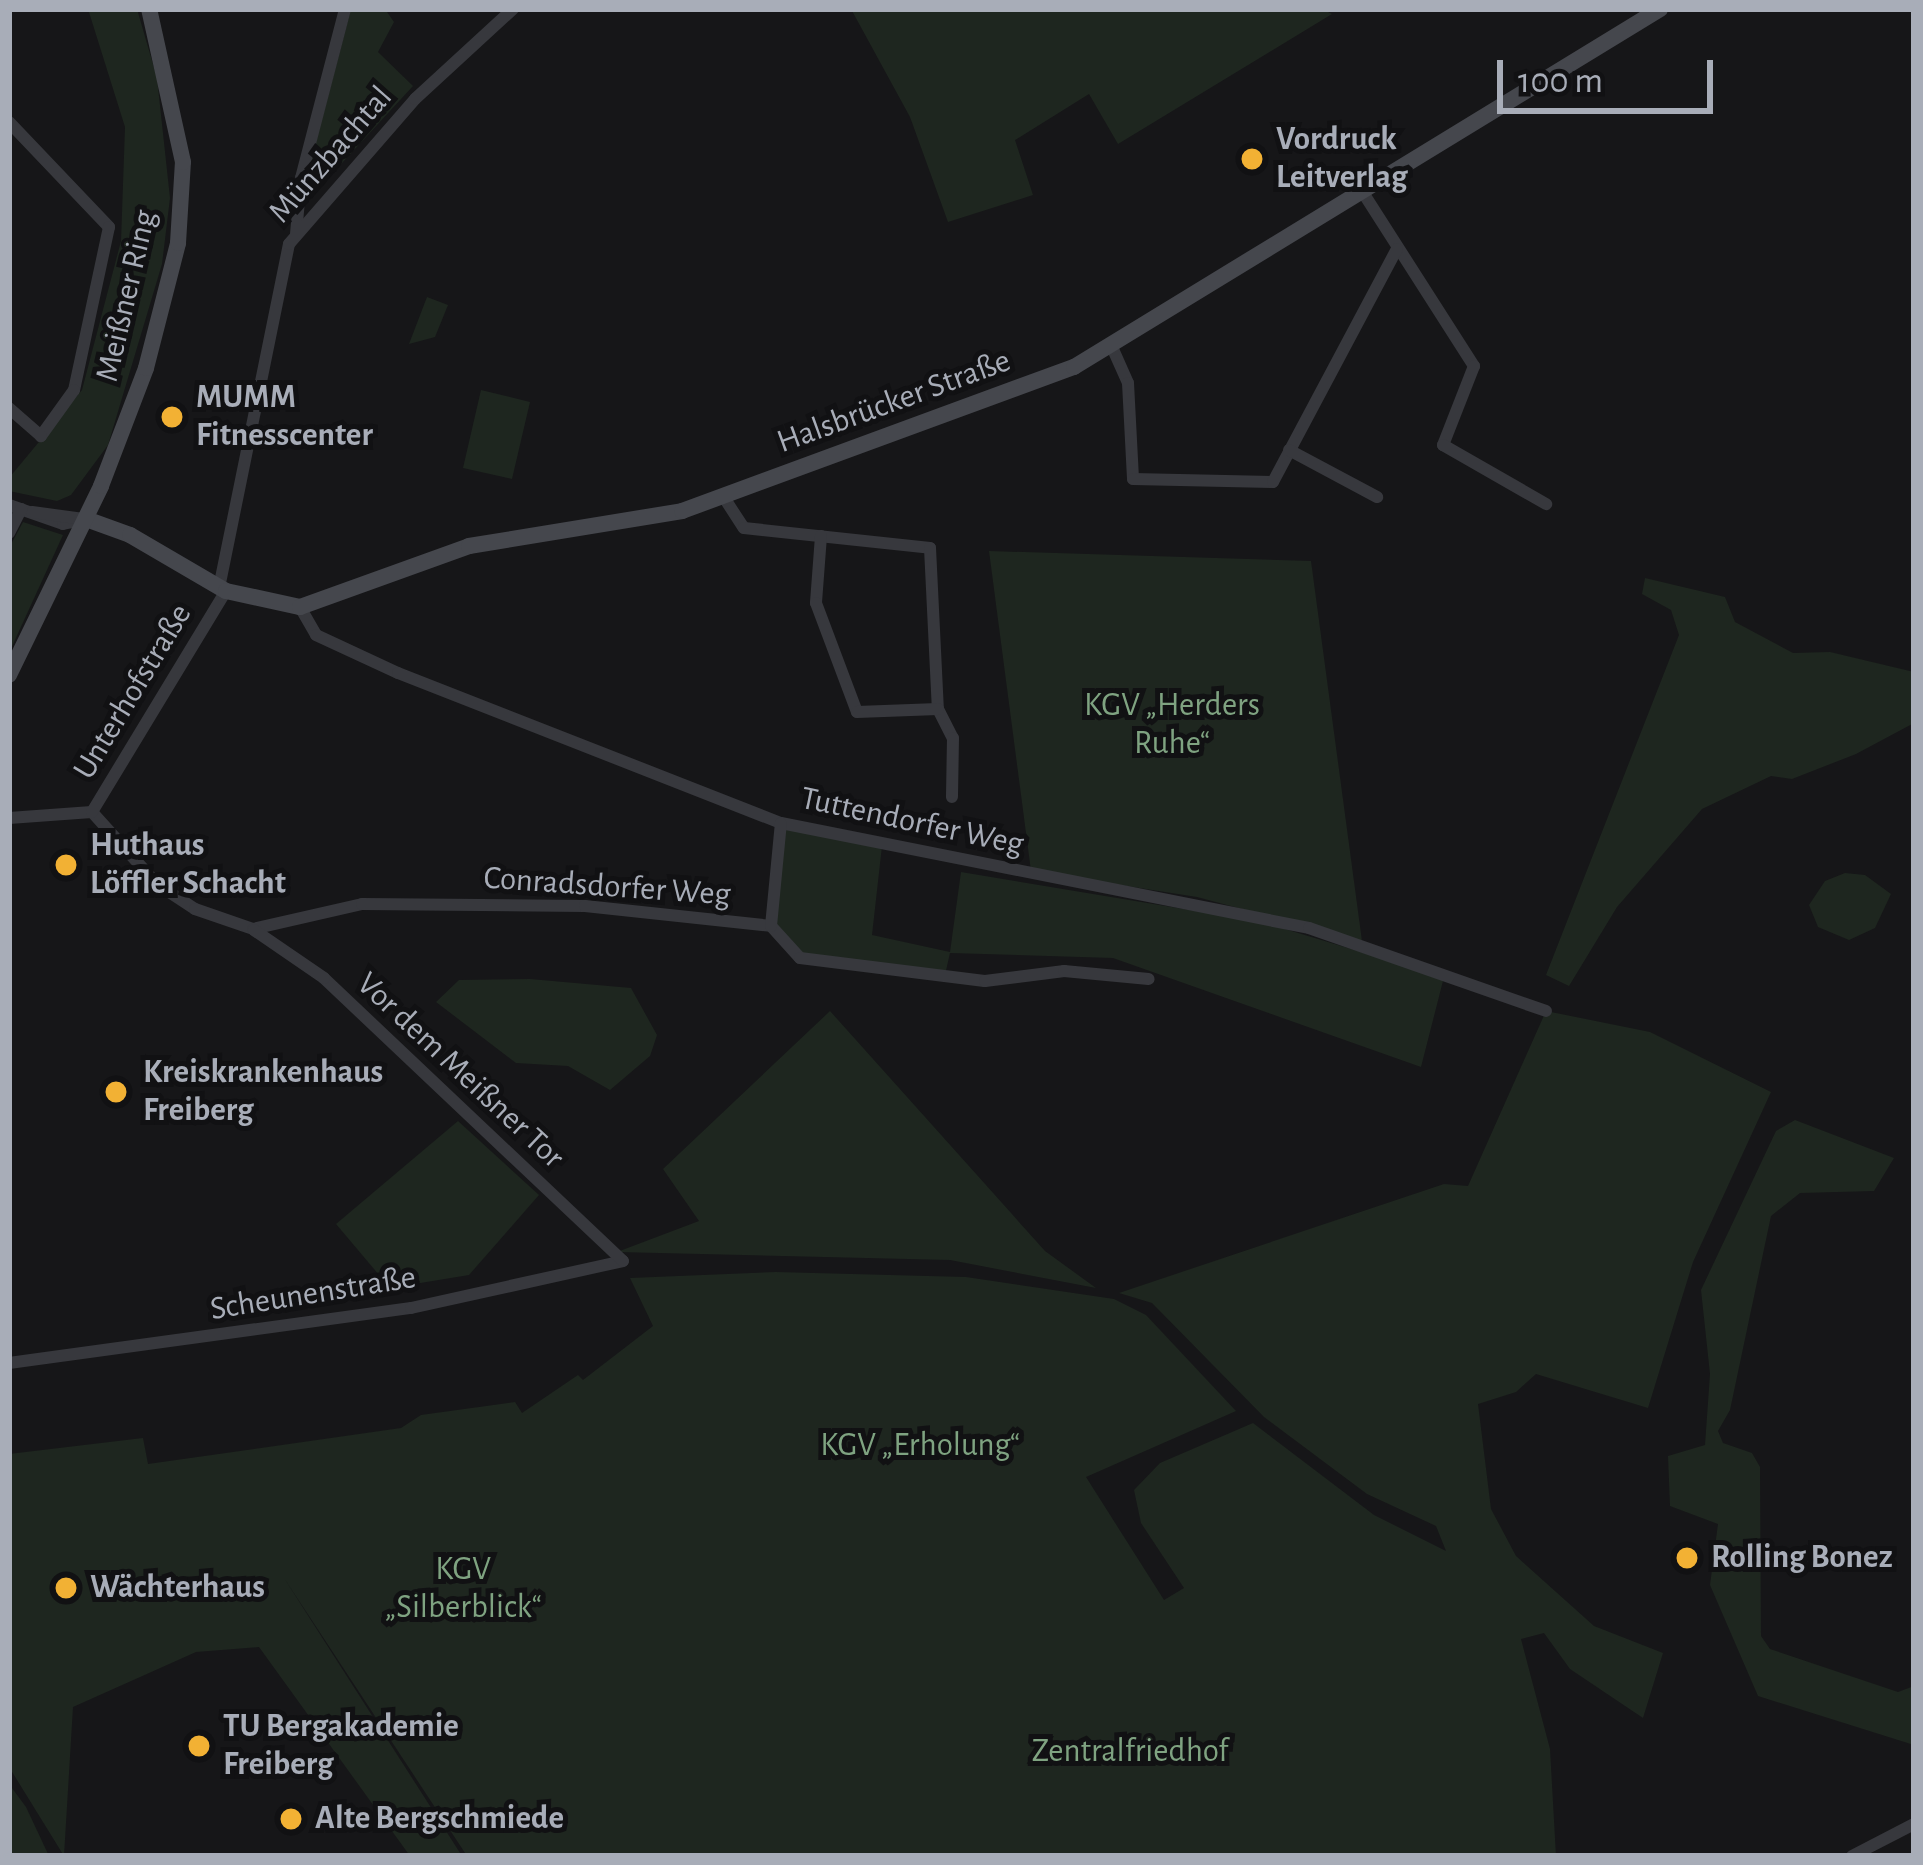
<!DOCTYPE html>
<html>
<head>
<meta charset="utf-8">
<style>
  body { margin:0 }
  #map { position:relative; width:1923px; height:1865px; overflow:hidden; background:#161618; font-family:"Alegreya Sans",sans-serif }
  div>[style] { position:absolute }
  [style*='--x'] { left:calc(var(--x)*1px); top:calc(var(--y)*1px); width:calc(var(--w)*1px); rotate:calc(var(--a)*1deg) }
  .green>* { inset:0; background:#1e261f }
  .minor>* { height:12px; margin:-6px; padding:0 6px; transform-origin:6px; border-radius:6px; background:#37383d }
  .secondary>* { height:16px; margin:-8px; padding:0 8px; transform-origin:8px; border-radius:8px; background:#45474d }
  .dots>* { width:33px; height:33px; translate:-50% -50%; box-sizing:border-box; border:6px solid #111113; border-radius:50% }
  span { translate:-50% -50%; white-space:nowrap; text-align:center; line-height:1.15; -webkit-text-stroke:10px #111113; paint-order:stroke }
  .poi-label { font-size:33px; color:#a8adb8; font-weight:700 }
  .left { translate:0 -50%; text-align:left }
  .street-label { font-size:33px; color:#a8adb8 }
  .park-label { font-size:33px; color:#7fa381 }
  .frame { position:absolute; inset:0; border:12px solid #a8adb8; pointer-events:none }
  .scale { position:absolute; left:1497px; top:60px; width:216px; height:54px; box-sizing:border-box; border:6px solid #a8adb8; border-top:0; padding-left:15px; font-size:36px; line-height:42px; white-space:nowrap; color:#a8adb8; -webkit-text-stroke:9px #111113; paint-order:stroke }
</style>
</head>
<body>
<div id="map">
  <div class="green">
    <i style="clip-path:polygon(88px 9px,137px 9px,157px 78px,170px 198px,162px 264px,108px 445px,71px 495px,57px 501px,9px 491px,9px 478px,82px 390px,121px 241px,125px 127px)"></i>
    <i style="clip-path:polygon(351px 9px,385px 9px,394px 22px,378px 52px,413px 86px,307px 201px,301px 199px)"></i>
    <i style="clip-path:polygon(851px 9px,1322px 9px,1332px 14px,1118px 144px,1089px 94px,1015px 140px,1033px 195px,948px 222px,910px 117px)"></i>
    <i style="clip-path:polygon(427px 297px,448px 305px,435px 337px,409px 344px)"></i>
    <i style="clip-path:polygon(481px 390px,530px 402px,512px 479px,463px 468px)"></i>
    <i style="clip-path:polygon(23px 522px,63px 535px,9px 653px,9px 548px)"></i>
    <i style="clip-path:polygon(989px 551px,1311px 561px,1362px 941px,1197px 897px,1031px 871px)"></i>
    <i style="clip-path:polygon(1645px 578px,1725px 597px,1735px 622px,1793px 653px,1830px 652px,1914px 672px,1914px 723px,1856px 754px,1792px 779px,1771px 776px,1702px 809px,1617px 907px,1569px 986px,1546px 975px,1679px 635px,1671px 610px,1642px 594px)"></i>
    <i style="clip-path:polygon(781px 823px,882px 846px,872px 935px,950px 952px,961px 872px,1262px 922px,1444px 977px,1421px 1067px,1113px 958px,950px 953px,945px 975px,800px 958px,771px 926px)"></i>
    <i style="clip-path:polygon(1845px 873px,1865px 875px,1891px 894px,1875px 928px,1849px 940px,1818px 927px,1809px 905px,1825px 881px)"></i>
    <i style="clip-path:polygon(530px 979px,631px 988px,657px 1035px,650px 1056px,610px 1090px,568px 1066px,516px 1063px,436px 1002px,459px 980px)"></i>
    <i style="clip-path:polygon(830px 1011px,1045px 1251px,1096px 1288px,950px 1260px,617px 1252px,699px 1221px,663px 1169px)"></i>
    <i style="clip-path:polygon(1546px 1011px,1650px 1032px,1771px 1092px,1693px 1262px,1648px 1408px,1536px 1374px,1516px 1392px,1478px 1404px,1491px 1509px,1516px 1556px,1594px 1626px,1663px 1653px,1643px 1718px,1570px 1669px,1544px 1633px,1521px 1639px,1550px 1749px,1556px 1856px,467px 1856px,284px 1578px,462px 1856px,410px 1856px,259px 1647px,196px 1652px,73px 1707px,64px 1856px,9px 1767px,9px 1454px,143px 1438px,148px 1464px,401px 1428px,421px 1415px,515px 1402px,522px 1413px,578px 1375px,583px 1380px,653px 1326px,630px 1278px,776px 1272px,966px 1277px,1114px 1299px,1146px 1315px,1236px 1411px,1086px 1477px,1164px 1600px,1184px 1588px,1141px 1523px,1134px 1490px,1160px 1463px,1253px 1423px,1374px 1515px,1446px 1551px,1436px 1526px,1367px 1494px,1264px 1417px,1152px 1303px,1119px 1293px,1444px 1184px,1468px 1186px)"></i>
    <i style="clip-path:polygon(1795px 1120px,1894px 1158px,1874px 1191px,1800px 1193px,1771px 1216px,1730px 1410px,1718px 1431px,1723px 1443px,1752px 1453px,1760px 1467px,1761px 1636px,1770px 1649px,1898px 1692px,1914px 1686px,1914px 1745px,1758px 1696px,1710px 1585px,1718px 1524px,1670px 1506px,1668px 1456px,1705px 1445px,1710px 1374px,1701px 1290px,1776px 1131px)"></i>
    <i style="clip-path:polygon(458px 1121px,539px 1195px,469px 1275px,390px 1288px,336px 1224px)"></i>
    <i style="clip-path:polygon(9px 1784px,26px 1807px,49px 1856px,9px 1856px)"></i>
  </div>
  <div class="minor">
    <i style="--x:9;--y:122;--w:145;--a:46.4"></i>
    <i style="--x:109;--y:227;--w:167;--a:102.1"></i>
    <i style="--x:74;--y:390;--w:57;--a:125.7"></i>
    <i style="--x:41;--y:436;--w:43;--a:-138.8"></i>
    <i style="--x:1362;--y:191;--w:208;--a:57.4"></i>
    <i style="--x:1474;--y:366;--w:85;--a:111.4"></i>
    <i style="--x:1443;--y:445;--w:119;--a:29.8"></i>
    <i style="--x:296;--y:234;--w:56;--a:-84.9"></i>
    <i style="--x:301;--y:178;--w:175;--a:-75.4"></i>
    <i style="--x:1112;--y:347;--w:39;--a:66"></i>
    <i style="--x:1128;--y:383;--w:96;--a:87"></i>
    <i style="--x:1133;--y:479;--w:140;--a:1.2"></i>
    <i style="--x:1273;--y:482;--w:264;--a:-62"></i>
    <i style="--x:1289;--y:450;--w:100;--a:28.1"></i>
    <i style="--x:723;--y:496;--w:38;--a:57"></i>
    <i style="--x:744;--y:528;--w:187;--a:6.1"></i>
    <i style="--x:930;--y:548;--w:161;--a:87.2"></i>
    <i style="--x:938;--y:709;--w:33;--a:63"></i>
    <i style="--x:953;--y:738;--w:59;--a:91"></i>
    <i style="--x:9;--y:505;--w:57;--a:19.4"></i>
    <i style="--x:63;--y:524;--w:24;--a:-12"></i>
    <i style="--x:32;--y:512;--w:52;--a:7.7"></i>
    <i style="--x:9;--y:533;--w:27;--a:-63"></i>
    <i style="--x:821;--y:536;--w:67;--a:94.3"></i>
    <i style="--x:816;--y:603;--w:116;--a:69.4"></i>
    <i style="--x:857;--y:712;--w:81;--a:-2.1"></i>
    <i style="--x:219;--y:588;--w:351;--a:-78.5"></i>
    <i style="--x:289;--y:244;--w:192;--a:-49"></i>
    <i style="--x:415;--y:99;--w:133;--a:-42.6"></i>
    <i style="--x:300;--y:607;--w:32;--a:60"></i>
    <i style="--x:316;--y:635;--w:90;--a:24.9"></i>
    <i style="--x:398;--y:673;--w:411;--a:21.4"></i>
    <i style="--x:781;--y:823;--w:538;--a:11.25"></i>
    <i style="--x:1309;--y:928;--w:251;--a:19.3"></i>
    <i style="--x:92;--y:812;--w:97;--a:47.9"></i>
    <i style="--x:157;--y:884;--w:45;--a:33.3"></i>
    <i style="--x:195;--y:909;--w:61;--a:19"></i>
    <i style="--x:253;--y:929;--w:112;--a:-12.9"></i>
    <i style="--x:362;--y:904;--w:223;--a:0.5"></i>
    <i style="--x:585;--y:906;--w:187;--a:6.1"></i>
    <i style="--x:771;--y:926;--w:43;--a:47.8"></i>
    <i style="--x:800;--y:958;--w:186;--a:7.1"></i>
    <i style="--x:985;--y:981;--w:80;--a:-7.2"></i>
    <i style="--x:1064;--y:971;--w:85;--a:5.4"></i>
    <i style="--x:9;--y:818;--w:83;--a:-4.1"></i>
    <i style="--x:92;--y:812;--w:258;--a:-58.8"></i>
    <i style="--x:771;--y:926;--w:103;--a:-84.5"></i>
    <i style="--x:9;--y:1363;--w:406;--a:-7.8"></i>
    <i style="--x:411;--y:1308;--w:217;--a:-12.5"></i>
    <i style="--x:623;--y:1261;--w:412;--a:-136.6"></i>
    <i style="--x:324;--y:978;--w:85;--a:-145.6"></i>
    <i style="--x:1852;--y:1856;--w:70;--a:-27.3"></i>
  </div>
  <div class="secondary">
    <i style="--x:86;--y:519;--w:47;--a:20"></i>
    <i style="--x:130;--y:535;--w:111;--a:30.3"></i>
    <i style="--x:226;--y:591;--w:76;--a:12.2"></i>
    <i style="--x:300;--y:607;--w:180;--a:-19.8"></i>
    <i style="--x:469;--y:546;--w:216;--a:-9.3"></i>
    <i style="--x:682;--y:511;--w:418;--a:-20.2"></i>
    <i style="--x:1074;--y:367;--w:687;--a:-31.42"></i>
    <i style="--x:9;--y:675;--w:210;--a:-64"></i>
    <i style="--x:101;--y:486;--w:126;--a:-69.1"></i>
    <i style="--x:146;--y:368;--w:129;--a:-75.6"></i>
    <i style="--x:178;--y:243;--w:81;--a:-86.5"></i>
    <i style="--x:183;--y:162;--w:157;--a:-102.5"></i>
  </div>
  <div class="dots">
    <i style="left:1252px;top:159px;background:#f2b134"></i>
    <i style="left:172px;top:417px;background:#f2b134"></i>
    <i style="left:66px;top:865px;background:#f2b134"></i>
    <i style="left:116px;top:1092px;background:#f2b134"></i>
    <i style="left:1687px;top:1558px;background:#f2b134"></i>
    <i style="left:66px;top:1588px;background:#f2b134"></i>
    <i style="left:199px;top:1746px;background:#f2b134"></i>
    <i style="left:291px;top:1819px;background:#f2b134"></i>
  </div>
  <div class="poi-label">
    <span class="left" style="left:1276px;top:159px">Vordruck<br>Leitverlag</span>
    <span class="left" style="left:196px;top:417px">MUMM<br>Fitnesscenter</span>
    <span class="left" style="left:90px;top:865px">Huthaus<br>Löffler Schacht</span>
    <span class="left" style="left:143px;top:1092px">Kreiskrankenhaus<br>Freiberg</span>
    <span class="left" style="left:1711px;top:1558px">Rolling Bonez</span>
    <span class="left" style="left:90px;top:1588px">Wächterhaus</span>
    <span class="left" style="left:223px;top:1746px">TU Bergakademie<br>Freiberg</span>
    <span class="left" style="left:315px;top:1819px">Alte Bergschmiede</span>
  </div>
  <div class="street-label">
    <span style="left:331px;top:155px;rotate:-49deg">Münzbachtal</span>
    <span style="left:127px;top:296px;rotate:-77deg">Meißner Ring</span>
    <span style="left:894px;top:402px;rotate:-20deg">Halsbrücker Straße</span>
    <span style="left:133px;top:692px;rotate:-59deg">Unterhofstraße</span>
    <span style="left:912px;top:822px;rotate:12deg">Tuttendorfer Weg</span>
    <span style="left:607px;top:887px;rotate:4deg">Conradsdorfer Weg</span>
    <span style="left:460px;top:1071px;rotate:43deg">Vor dem Meißner Tor</span>
    <span style="left:313px;top:1294px;rotate:-9deg">Scheunenstraße</span>
  </div>
  <div class="park-label">
    <span style="left:1172px;top:725px">KGV „Herders<br>Ruhe“</span>
    <span style="left:920px;top:1446px">KGV „Erholung“</span>
    <span style="left:463px;top:1589px">KGV<br>„Silberblick“</span>
    <span style="left:1130px;top:1752px">Zentralfriedhof</span>
  </div>
  <div class="frame"></div>
  <div class="scale">100 m</div>
</div>
</body>
</html>
